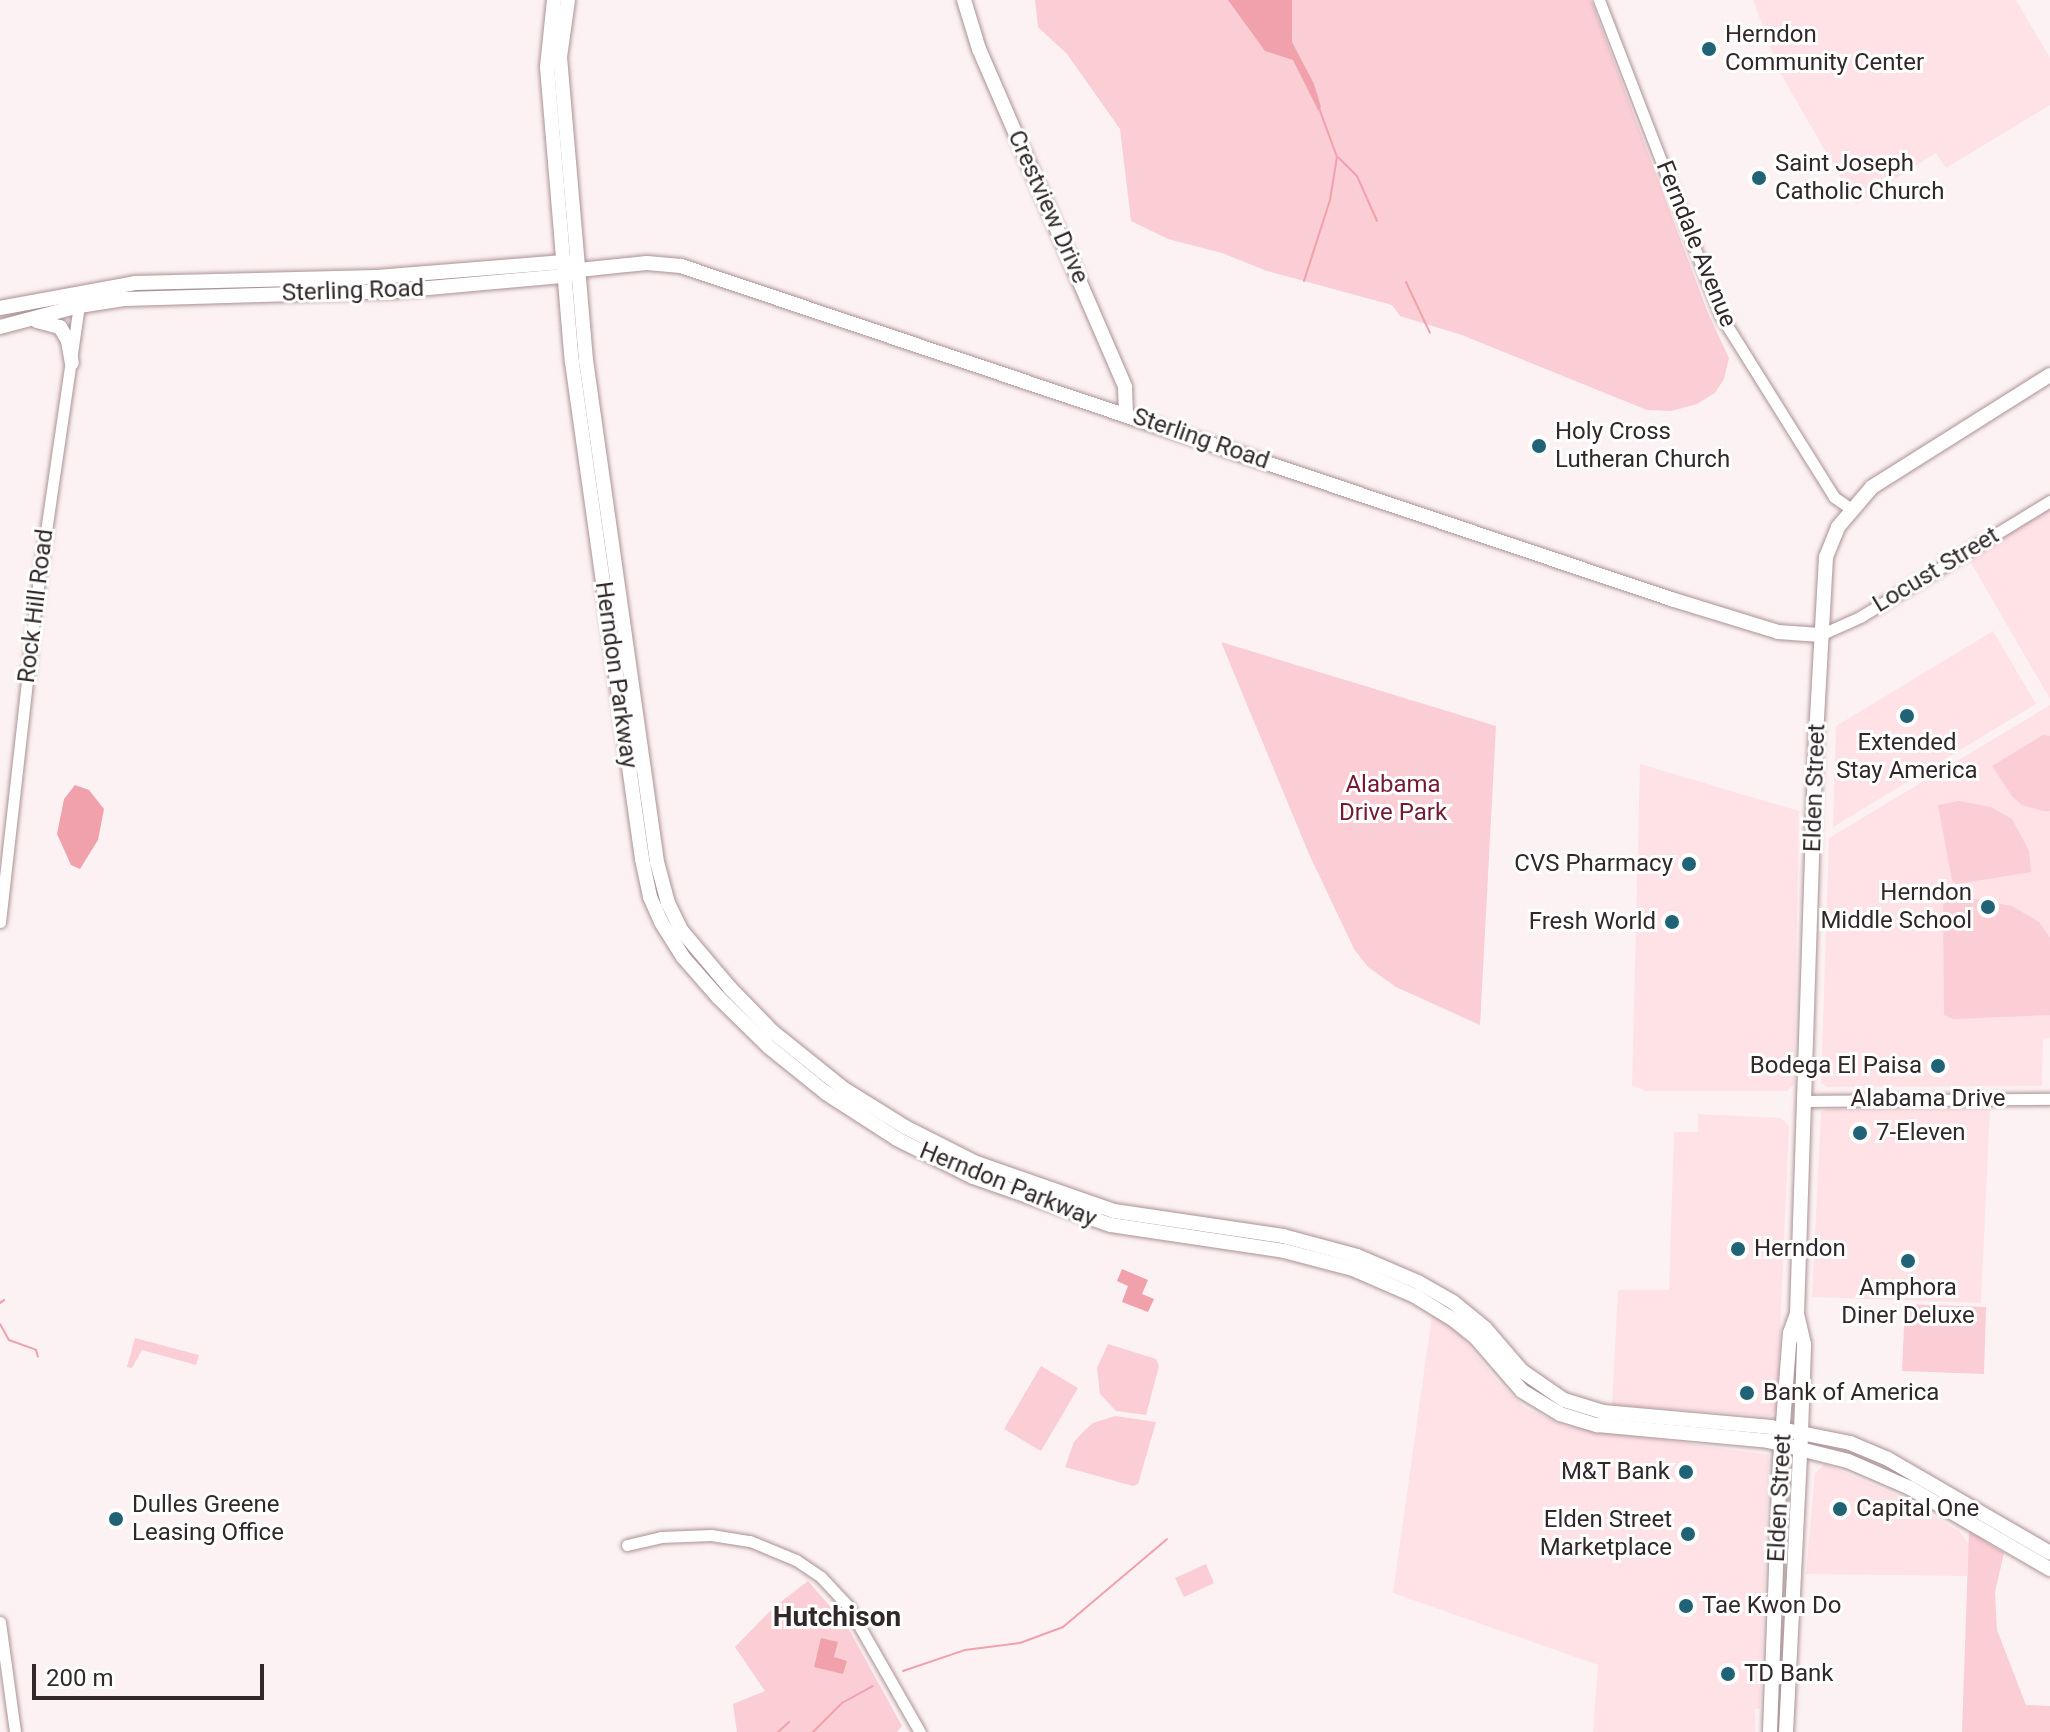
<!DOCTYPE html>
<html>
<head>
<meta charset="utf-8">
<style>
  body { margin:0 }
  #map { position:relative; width:2050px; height:1732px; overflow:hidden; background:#fdf2f3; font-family:Roboto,sans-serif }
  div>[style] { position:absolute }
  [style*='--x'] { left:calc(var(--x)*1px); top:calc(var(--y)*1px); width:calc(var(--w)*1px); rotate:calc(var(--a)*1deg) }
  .built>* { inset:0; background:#ffe2e5 }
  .green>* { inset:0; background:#faced4 }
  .water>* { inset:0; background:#f1a1ac }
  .stream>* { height:2px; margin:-1px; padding:0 1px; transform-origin:1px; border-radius:1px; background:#f1a1ac }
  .roads { filter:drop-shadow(0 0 2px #ab9295) drop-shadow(0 0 2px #ab9295) }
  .minor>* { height:11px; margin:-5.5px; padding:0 5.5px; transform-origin:5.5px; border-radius:5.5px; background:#fff }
  .major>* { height:14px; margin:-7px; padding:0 7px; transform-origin:7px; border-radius:7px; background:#fff }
  .dots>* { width:22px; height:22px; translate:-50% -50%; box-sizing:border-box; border:4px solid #fff; border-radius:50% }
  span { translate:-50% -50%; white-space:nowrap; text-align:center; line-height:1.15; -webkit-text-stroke:6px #fff; paint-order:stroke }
  .poi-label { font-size:24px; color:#322829 }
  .left { translate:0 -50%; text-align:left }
  .right { translate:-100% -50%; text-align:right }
  .street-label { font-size:24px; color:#322829 }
  .park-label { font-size:24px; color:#751932 }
  .quarter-label { font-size:28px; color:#322829; font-weight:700 }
  .scale { position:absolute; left:32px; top:1664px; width:232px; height:36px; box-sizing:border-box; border:4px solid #322829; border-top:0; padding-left:10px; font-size:24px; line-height:28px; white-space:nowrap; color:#322829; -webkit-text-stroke:6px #fff; paint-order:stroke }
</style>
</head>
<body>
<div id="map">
  <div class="built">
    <i style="clip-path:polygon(1753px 0,2016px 0,2050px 58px,2050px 105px,1946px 168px,1936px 153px,1856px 204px,1779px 71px)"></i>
    <i style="clip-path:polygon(2050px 505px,2050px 699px,1967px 556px)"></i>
    <i style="clip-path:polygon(1993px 631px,2036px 704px,1833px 827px,1836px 726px)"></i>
    <i style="clip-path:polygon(2050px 705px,2050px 1038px,2038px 1039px,2043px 1039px,2042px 1086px,1827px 1087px,1821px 1083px,1829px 838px)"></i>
    <i style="clip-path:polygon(1640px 764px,1799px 811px,1794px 1084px,1787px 1091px,1645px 1091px,1632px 1085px)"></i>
    <i style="clip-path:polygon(1990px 1108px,1981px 1303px,1812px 1297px,1821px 1112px,1827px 1109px)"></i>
    <i style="clip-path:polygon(1698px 1114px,1781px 1118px,1789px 1126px,1777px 1407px,1771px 1416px,1612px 1405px,1618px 1290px,1669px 1290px,1674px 1132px,1698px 1132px)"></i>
    <i style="clip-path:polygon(1432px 1315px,1455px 1329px,1498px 1382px,1525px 1408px,1564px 1426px,1769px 1455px,1760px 1709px,1755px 1709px,1755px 1732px,1593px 1732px,1598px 1665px,1393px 1593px)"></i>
    <i style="clip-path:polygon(1825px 1464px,1901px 1497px,1959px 1531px,1969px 1544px,1967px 1576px,1806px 1574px,1815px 1473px)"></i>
  </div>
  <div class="green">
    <i style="clip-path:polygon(1035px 0,1591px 0,1708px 313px,1729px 358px,1724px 379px,1715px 393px,1697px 404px,1671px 411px,1647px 410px,1462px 335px,1400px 316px,1392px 305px,1267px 271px,1222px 253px,1168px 239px,1131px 221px,1120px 129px,1067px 54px,1038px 27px)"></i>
    <i style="clip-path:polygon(1221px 642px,1496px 726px,1480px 1025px,1396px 987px,1368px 967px,1354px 949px,1309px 854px)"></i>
    <i style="clip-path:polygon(2043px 735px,2050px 736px,2050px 811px,2043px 811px,2022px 805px,2012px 796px,1992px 766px)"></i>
    <i style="clip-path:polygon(1959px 801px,1991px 807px,2012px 819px,2029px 851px,2031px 872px,1957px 884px,1952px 880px,1938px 805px)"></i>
    <i style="clip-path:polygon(1965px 897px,2012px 906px,2039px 922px,2050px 938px,2050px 1015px,1953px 1019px,1944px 1015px,1943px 902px)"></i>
    <i style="clip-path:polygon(1905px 1304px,1986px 1307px,1984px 1374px,1902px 1371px)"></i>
    <i style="clip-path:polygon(135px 1338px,199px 1355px,196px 1365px,142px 1350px,132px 1368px,127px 1367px)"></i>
    <i style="clip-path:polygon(1108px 1344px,1156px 1359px,1159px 1366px,1146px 1415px,1116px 1411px,1100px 1394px,1097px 1368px)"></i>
    <i style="clip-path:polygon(1041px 1366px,1078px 1388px,1041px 1451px,1004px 1429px)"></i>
    <i style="clip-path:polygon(1115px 1416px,1156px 1422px,1138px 1484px,1133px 1486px,1065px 1467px,1074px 1442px,1083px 1432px,1093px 1423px)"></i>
    <i style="clip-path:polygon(1969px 1531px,2004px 1553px,1995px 1592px,1997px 1630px,2026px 1705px,2050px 1706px,2050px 1732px,1962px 1732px)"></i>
    <i style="clip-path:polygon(1206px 1564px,1214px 1583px,1184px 1597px,1175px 1578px)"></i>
    <i style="clip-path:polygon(808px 1581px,847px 1626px,902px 1726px,897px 1732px,737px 1732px,733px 1704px,765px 1691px,735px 1647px,774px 1607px)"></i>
  </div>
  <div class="water">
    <i style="clip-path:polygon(1228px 0,1292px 0,1292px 42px,1314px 84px,1321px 107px,1318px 110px,1293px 60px,1265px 51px)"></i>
    <i style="clip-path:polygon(75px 785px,89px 790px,104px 809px,98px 840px,80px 869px,71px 865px,57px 834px,64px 799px)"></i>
    <i style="clip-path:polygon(1122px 1269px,1148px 1280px,1142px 1294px,1154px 1299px,1148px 1312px,1122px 1302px,1128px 1286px,1117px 1281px)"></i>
    <i style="clip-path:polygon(821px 1638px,838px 1642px,834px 1657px,847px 1661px,843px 1674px,814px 1667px)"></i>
  </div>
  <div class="stream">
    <i style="--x:1339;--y:158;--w:25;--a:45"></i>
    <i style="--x:1357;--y:176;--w:49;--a:66"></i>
    <i style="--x:1304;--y:281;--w:85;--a:-72.2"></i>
    <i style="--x:1330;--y:200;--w:44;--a:-80.8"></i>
    <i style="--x:1337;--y:157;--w:52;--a:-110.2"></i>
    <i style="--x:1406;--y:282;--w:56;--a:64.8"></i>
    <i style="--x:0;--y:1303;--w:5;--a:-37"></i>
    <i style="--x:4;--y:1300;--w:5;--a:143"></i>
    <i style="--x:0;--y:1324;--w:18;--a:61"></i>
    <i style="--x:9;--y:1340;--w:29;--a:20"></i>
    <i style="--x:36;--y:1350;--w:7;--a:74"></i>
    <i style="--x:903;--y:1671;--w:65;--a:-18.7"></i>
    <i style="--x:965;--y:1650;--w:55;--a:-7.3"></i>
    <i style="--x:1020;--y:1643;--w:46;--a:-20.4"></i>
    <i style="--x:1063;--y:1627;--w:136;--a:-40.2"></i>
    <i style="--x:778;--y:1732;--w:15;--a:-42"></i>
    <i style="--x:813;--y:1732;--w:41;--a:-45"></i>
    <i style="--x:842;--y:1703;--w:35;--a:-29"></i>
  </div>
  <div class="roads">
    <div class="minor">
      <i style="--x:1599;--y:0;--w:339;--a:68.9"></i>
      <i style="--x:1721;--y:316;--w:213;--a:58"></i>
      <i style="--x:1834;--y:497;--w:21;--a:35"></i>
      <i style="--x:1820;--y:635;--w:44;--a:-24.2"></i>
      <i style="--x:1860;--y:617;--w:223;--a:-31.4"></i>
      <i style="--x:0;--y:922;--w:331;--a:-83.6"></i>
      <i style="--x:37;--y:593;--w:296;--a:-81.7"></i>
      <i style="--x:1806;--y:1101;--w:244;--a:-0.5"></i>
      <i style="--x:627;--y:1545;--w:35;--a:-13"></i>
      <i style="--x:661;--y:1537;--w:50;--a:-2.3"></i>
      <i style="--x:711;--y:1535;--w:39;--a:9"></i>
      <i style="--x:750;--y:1541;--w:50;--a:22.4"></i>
      <i style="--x:796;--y:1560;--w:30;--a:34"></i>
      <i style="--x:821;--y:1577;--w:40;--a:47"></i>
      <i style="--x:848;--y:1606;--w:145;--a:60.3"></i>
      <i style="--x:0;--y:1622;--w:111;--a:82.2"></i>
    </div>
    <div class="major">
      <i style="--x:554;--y:0;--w:67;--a:96"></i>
      <i style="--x:547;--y:67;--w:296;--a:85.2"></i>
      <i style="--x:572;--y:362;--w:502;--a:81.98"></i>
      <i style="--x:642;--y:859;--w:39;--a:78"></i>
      <i style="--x:650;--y:897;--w:27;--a:66"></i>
      <i style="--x:661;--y:922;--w:41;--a:57.8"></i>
      <i style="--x:683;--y:957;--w:53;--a:48.8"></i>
      <i style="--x:718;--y:997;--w:71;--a:44.4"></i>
      <i style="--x:769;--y:1047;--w:73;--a:38.9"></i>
      <i style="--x:826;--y:1093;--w:85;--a:32.9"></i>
      <i style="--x:897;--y:1139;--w:85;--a:26.6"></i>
      <i style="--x:973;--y:1177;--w:146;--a:19.2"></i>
      <i style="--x:1111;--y:1225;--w:175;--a:8.5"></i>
      <i style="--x:1284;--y:1251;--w:71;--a:14.6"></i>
      <i style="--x:1353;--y:1269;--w:68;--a:23.5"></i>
      <i style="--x:1415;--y:1296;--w:46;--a:31.6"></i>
      <i style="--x:1454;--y:1320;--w:28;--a:39"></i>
      <i style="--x:1476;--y:1338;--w:70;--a:49"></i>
      <i style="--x:1522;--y:1391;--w:44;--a:31.2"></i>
      <i style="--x:1560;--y:1414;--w:39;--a:17"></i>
      <i style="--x:1597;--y:1425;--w:172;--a:5.3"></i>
      <i style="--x:1768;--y:1441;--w:82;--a:14"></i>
      <i style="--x:1848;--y:1461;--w:68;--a:23.5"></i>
      <i style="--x:1910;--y:1488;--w:162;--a:30.1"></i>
      <i style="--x:568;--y:0;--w:58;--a:98"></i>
      <i style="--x:560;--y:57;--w:304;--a:85.1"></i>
      <i style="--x:586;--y:360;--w:507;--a:81.95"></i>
      <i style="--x:657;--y:862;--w:42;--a:75"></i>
      <i style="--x:668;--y:903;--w:30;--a:64"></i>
      <i style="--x:681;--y:930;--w:76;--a:49.8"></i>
      <i style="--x:730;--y:988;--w:62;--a:45.7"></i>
      <i style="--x:773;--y:1032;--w:91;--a:38.8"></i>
      <i style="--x:844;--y:1089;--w:72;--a:31.9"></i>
      <i style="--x:905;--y:1127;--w:77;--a:26.9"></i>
      <i style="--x:974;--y:1162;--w:148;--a:19.3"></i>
      <i style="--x:1114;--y:1211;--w:171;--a:8.4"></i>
      <i style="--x:1283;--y:1236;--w:77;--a:15.1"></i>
      <i style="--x:1357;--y:1256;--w:66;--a:23.1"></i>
      <i style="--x:1418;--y:1282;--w:40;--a:29.7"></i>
      <i style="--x:1453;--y:1302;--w:41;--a:39.1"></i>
      <i style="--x:1485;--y:1328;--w:57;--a:49.3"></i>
      <i style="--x:1522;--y:1371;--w:51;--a:34.6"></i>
      <i style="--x:1564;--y:1400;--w:41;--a:17.1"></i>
      <i style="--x:1603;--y:1412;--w:169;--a:5.1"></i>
      <i style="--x:1771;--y:1427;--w:81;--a:11.4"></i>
      <i style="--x:1850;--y:1443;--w:41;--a:22.8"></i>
      <i style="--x:1888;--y:1459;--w:187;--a:30.1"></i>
      <i style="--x:964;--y:0;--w:51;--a:73"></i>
      <i style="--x:979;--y:49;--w:368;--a:66.6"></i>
      <i style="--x:1125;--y:387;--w:27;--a:88"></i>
      <i style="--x:0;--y:308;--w:137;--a:-10.5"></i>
      <i style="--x:135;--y:283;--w:242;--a:-1.4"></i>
      <i style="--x:377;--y:277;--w:187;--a:-4.6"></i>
      <i style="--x:563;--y:262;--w:9;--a:18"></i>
      <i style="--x:37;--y:321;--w:24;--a:15"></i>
      <i style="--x:60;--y:327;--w:16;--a:60"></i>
      <i style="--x:68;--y:341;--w:22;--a:80"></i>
      <i style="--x:0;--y:327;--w:82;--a:-14.9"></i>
      <i style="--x:79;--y:306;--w:47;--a:-8.7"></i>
      <i style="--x:125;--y:299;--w:270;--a:-1.7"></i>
      <i style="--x:395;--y:291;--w:170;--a:-5.1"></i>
      <i style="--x:564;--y:276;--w:16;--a:-22"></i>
      <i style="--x:579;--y:270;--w:68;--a:-5.9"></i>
      <i style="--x:647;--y:263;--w:34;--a:5"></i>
      <i style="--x:681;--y:266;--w:1045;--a:18.59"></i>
      <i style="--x:1671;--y:599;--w:112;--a:17.1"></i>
      <i style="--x:1778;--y:632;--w:42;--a:4.1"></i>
      <i style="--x:1770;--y:1732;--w:270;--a:-87.9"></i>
      <i style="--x:1780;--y:1462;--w:129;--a:-85.6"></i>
      <i style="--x:1790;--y:1333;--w:20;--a:-70"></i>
      <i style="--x:1797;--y:1314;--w:578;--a:-88.12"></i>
      <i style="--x:1816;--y:736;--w:179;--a:-86.8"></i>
      <i style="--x:1826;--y:557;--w:32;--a:-68"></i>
      <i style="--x:1838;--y:527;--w:52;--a:-49.6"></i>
      <i style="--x:1872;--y:487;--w:210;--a:-32.2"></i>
      <i style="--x:1786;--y:1732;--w:300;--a:-87.1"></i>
      <i style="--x:1801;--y:1432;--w:88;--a:-88"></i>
      <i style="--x:1804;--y:1344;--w:31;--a:-103"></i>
    </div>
  </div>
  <div class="dots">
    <i style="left:1709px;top:49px;background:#206376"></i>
    <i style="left:1759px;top:178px;background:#206376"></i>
    <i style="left:1539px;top:446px;background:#206376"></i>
    <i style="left:1907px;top:716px;background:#206376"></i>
    <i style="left:1689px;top:864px;background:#206376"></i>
    <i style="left:1988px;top:907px;background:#206376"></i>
    <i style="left:1672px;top:922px;background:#206376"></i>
    <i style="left:1938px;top:1066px;background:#206376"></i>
    <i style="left:1860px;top:1133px;background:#206376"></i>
    <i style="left:1738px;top:1249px;background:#206376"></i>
    <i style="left:1908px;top:1261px;background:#206376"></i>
    <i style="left:1747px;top:1393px;background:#206376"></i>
    <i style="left:1686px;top:1472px;background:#206376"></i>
    <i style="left:1840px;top:1509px;background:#206376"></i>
    <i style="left:116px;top:1519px;background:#206376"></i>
    <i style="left:1688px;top:1534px;background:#206376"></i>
    <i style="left:1686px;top:1606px;background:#206376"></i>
    <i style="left:1728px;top:1674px;background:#206376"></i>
  </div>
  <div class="poi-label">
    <span class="left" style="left:1725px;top:49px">Herndon<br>Community Center</span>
    <span class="left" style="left:1775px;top:178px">Saint Joseph<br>Catholic Church</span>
    <span class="left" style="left:1555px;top:446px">Holy Cross<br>Lutheran Church</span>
    <span style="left:1907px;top:757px">Extended<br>Stay America</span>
    <span class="right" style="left:1673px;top:864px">CVS Pharmacy</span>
    <span class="right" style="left:1972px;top:907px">Herndon<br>Middle School</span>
    <span class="right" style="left:1656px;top:922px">Fresh World</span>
    <span class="right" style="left:1922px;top:1066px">Bodega El Paisa</span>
    <span class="left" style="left:1876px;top:1133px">7-Eleven</span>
    <span class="left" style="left:1754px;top:1249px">Herndon</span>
    <span style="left:1908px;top:1302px">Amphora<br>Diner Deluxe</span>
    <span class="left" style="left:1763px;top:1393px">Bank of America</span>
    <span class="right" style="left:1670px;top:1472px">M&amp;T Bank</span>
    <span class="left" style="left:132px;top:1519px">Dulles Greene<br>Leasing Office</span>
    <span class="left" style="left:1856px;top:1509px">Capital One</span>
    <span class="right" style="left:1672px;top:1534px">Elden Street<br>Marketplace</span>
    <span class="left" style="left:1702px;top:1606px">Tae Kwon Do</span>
    <span class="left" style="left:1744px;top:1674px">TD Bank</span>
  </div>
  <div class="street-label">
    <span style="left:1048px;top:207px;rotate:66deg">Crestview Drive</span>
    <span style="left:1696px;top:244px;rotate:68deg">Ferndale Avenue</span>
    <span style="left:353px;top:291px;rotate:-2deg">Sterling Road</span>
    <span style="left:1201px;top:439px;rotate:19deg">Sterling Road</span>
    <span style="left:1936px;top:570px;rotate:-31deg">Locust Street</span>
    <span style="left:36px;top:606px;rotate:-83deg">Rock Hill Road</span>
    <span style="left:616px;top:675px;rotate:82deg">Herndon Parkway</span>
    <span style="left:1815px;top:788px;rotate:-88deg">Elden Street</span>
    <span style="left:1928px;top:1099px">Alabama Drive</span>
    <span style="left:1008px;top:1185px;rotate:22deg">Herndon Parkway</span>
    <span style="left:1780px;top:1498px;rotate:-87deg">Elden Street</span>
  </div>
  <div class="park-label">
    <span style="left:1393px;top:799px">Alabama<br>Drive Park</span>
  </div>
  <div class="quarter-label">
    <span style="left:837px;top:1617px">Hutchison</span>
  </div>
  <div class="scale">200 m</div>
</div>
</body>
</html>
